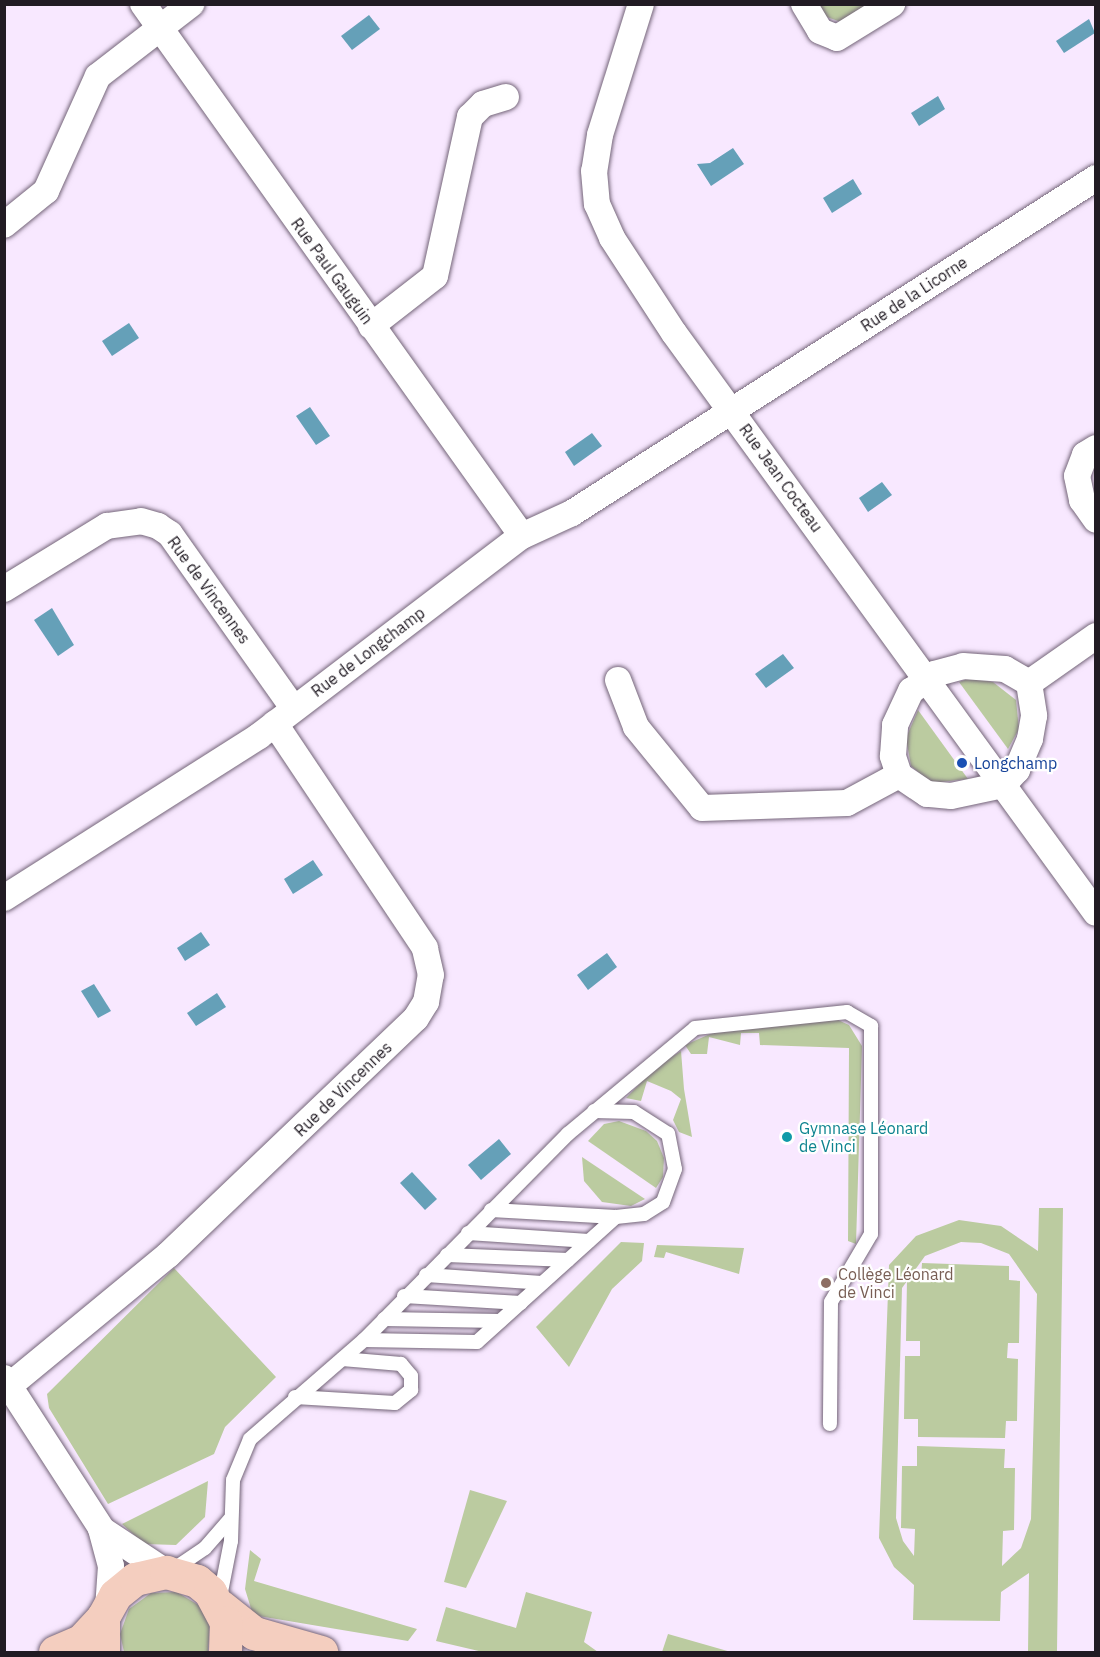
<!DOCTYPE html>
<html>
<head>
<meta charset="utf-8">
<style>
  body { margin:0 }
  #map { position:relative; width:1100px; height:1657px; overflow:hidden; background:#f8e8ff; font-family:"IBM Plex Sans",sans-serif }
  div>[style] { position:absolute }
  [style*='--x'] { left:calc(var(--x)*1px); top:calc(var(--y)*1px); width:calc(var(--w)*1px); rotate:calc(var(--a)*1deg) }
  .green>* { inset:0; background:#bbcba0 }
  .water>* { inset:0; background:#65a0b8 }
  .roads { filter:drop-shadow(0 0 2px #746579) drop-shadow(0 0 2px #746579) }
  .service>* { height:14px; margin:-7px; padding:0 7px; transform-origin:7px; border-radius:7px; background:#fff }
  .minor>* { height:26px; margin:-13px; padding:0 13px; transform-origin:13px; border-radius:13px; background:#fff }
  .secondary>* { height:33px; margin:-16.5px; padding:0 16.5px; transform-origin:16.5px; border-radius:16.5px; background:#f4cebf }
  .dots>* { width:16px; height:16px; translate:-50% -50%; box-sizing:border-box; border:3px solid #fff; border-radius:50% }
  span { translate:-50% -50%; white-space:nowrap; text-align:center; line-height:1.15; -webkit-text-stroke:4.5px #fff; paint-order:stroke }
  .street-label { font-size:16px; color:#211b23 }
  .transit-label { font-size:16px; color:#164399 }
  .left { translate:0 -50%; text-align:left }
  .culture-label { font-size:16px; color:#0d838f }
  .education-label { font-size:16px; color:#785e54 }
  .frame { position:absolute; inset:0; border:6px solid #211b23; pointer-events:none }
</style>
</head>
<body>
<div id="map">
  <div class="green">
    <i style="clip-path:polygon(818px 5px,873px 5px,841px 22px,824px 16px)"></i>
    <i style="clip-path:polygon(970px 678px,993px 682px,1016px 700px,1019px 729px,1008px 749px,959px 682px)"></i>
    <i style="clip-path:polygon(918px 710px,968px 779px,931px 783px,911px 766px,906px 738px)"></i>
    <i style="clip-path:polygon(838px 1020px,849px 1025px,862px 1046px,856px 1244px,848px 1241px,849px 1048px,760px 1045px,759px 1033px,741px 1033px,740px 1045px,709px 1037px,707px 1054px,691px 1054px,685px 1045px,726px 1027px)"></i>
    <i style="clip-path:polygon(681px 1051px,684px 1089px,692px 1137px,679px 1132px,673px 1120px,681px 1099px,671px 1091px,647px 1081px,641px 1101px,626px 1098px,657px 1066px)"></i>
    <i style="clip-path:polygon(619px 1121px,646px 1131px,657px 1141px,664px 1158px,663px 1177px,656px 1188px,588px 1141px,604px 1124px)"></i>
    <i style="clip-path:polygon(582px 1157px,645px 1199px,631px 1206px,602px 1202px,584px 1181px)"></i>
    <i style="clip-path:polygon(evenodd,1039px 1208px,1063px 1208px,1057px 1652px,1028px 1652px,1029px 1573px,1001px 1592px,1000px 1621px,913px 1620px,914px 1585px,894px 1567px,879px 1538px,889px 1265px,916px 1236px,959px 1220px,1001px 1226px,1038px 1251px,1039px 1208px,961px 1242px,981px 1243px,1009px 1254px,1037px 1294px,1031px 1519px,1021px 1548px,1002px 1566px,1003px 1531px,1014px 1530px,1015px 1468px,1004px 1468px,1005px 1449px,917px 1446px,917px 1466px,902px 1466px,901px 1528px,915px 1529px,914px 1556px,903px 1541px,896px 1518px,902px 1288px,925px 1256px,961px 1242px)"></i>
    <i style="clip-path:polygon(621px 1242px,644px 1243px,642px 1261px,612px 1289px,569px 1367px,536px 1327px)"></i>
    <i style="clip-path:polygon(657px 1245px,744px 1248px,739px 1274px,666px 1252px,664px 1258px,654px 1257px)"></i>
    <i style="clip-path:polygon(922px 1263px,1009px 1266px,1009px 1280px,1020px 1281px,1019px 1343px,1008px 1343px,1007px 1358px,1018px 1359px,1017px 1421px,1006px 1421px,1005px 1438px,918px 1437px,918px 1419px,904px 1419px,905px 1356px,920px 1356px,920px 1341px,906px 1341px,907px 1279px,921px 1279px)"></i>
    <i style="clip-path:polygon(174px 1268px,276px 1377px,225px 1427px,214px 1454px,108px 1504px,49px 1408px,47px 1394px)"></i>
    <i style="clip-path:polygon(208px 1481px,205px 1517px,176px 1545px,144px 1544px,122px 1524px)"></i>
    <i style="clip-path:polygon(470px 1490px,507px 1501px,466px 1588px,444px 1582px)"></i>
    <i style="clip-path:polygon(250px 1550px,261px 1559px,254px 1581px,417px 1629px,408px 1641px,253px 1615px,245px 1589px)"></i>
    <i style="clip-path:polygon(177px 1592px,200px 1606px,210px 1624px,208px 1652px,124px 1652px,120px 1634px,129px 1609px,151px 1593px)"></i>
    <i style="clip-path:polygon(526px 1592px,592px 1612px,584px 1642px,598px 1652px,483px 1652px,436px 1641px,446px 1607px,516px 1628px)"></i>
    <i style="clip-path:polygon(668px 1634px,731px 1652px,662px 1652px)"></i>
  </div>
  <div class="water">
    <i style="clip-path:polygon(369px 15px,380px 29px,352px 50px,341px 36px)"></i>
    <i style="clip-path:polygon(1089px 19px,1095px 33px,1064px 53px,1056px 41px)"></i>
    <i style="clip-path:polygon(938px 96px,945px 109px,919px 126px,911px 113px)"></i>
    <i style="clip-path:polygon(733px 148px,744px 164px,711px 186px,697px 164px,710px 163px)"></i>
    <i style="clip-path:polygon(853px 179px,862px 194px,832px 213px,823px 198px)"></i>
    <i style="clip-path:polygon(129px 323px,139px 338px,112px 356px,102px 341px)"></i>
    <i style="clip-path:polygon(310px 407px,330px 436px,316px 445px,296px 416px)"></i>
    <i style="clip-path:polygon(592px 433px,602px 446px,574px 466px,565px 452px)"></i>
    <i style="clip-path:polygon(882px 482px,892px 495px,868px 512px,859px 498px)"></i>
    <i style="clip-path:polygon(52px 608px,74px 645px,58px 656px,34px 620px)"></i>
    <i style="clip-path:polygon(783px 654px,794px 668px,766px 688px,755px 674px)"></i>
    <i style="clip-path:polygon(313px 860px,323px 875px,293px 894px,284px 879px)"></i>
    <i style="clip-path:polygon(201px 932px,210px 945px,185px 961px,177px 948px)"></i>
    <i style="clip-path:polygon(607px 953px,617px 967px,588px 990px,577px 975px)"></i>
    <i style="clip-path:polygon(94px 984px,111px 1011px,98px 1018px,81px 991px)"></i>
    <i style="clip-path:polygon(217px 993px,226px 1007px,196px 1026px,187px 1013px)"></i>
    <i style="clip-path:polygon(499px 1139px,511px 1154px,481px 1180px,468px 1165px)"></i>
    <i style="clip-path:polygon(412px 1172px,437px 1199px,425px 1210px,400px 1183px)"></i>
  </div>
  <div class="roads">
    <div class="service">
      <i style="--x:491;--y:1210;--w:125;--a:3.2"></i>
      <i style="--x:468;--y:1233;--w:121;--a:3.8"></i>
      <i style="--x:447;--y:1255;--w:121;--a:2.4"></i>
      <i style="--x:426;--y:1275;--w:116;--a:3.9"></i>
      <i style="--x:404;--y:1296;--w:117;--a:3.4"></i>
      <i style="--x:384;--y:1319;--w:116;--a:1"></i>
      <i style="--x:364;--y:1340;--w:113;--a:1"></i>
      <i style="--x:477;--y:1342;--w:187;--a:-42"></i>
      <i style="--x:616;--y:1217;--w:28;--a:-6"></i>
      <i style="--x:644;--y:1214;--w:22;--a:-32"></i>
      <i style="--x:663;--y:1202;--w:35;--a:-70"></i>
      <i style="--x:675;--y:1169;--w:36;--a:-101"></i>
      <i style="--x:668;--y:1134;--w:40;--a:-147.1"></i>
      <i style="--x:634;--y:1112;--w:40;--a:-178.6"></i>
      <i style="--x:295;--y:1397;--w:100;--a:3.4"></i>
      <i style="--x:395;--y:1403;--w:21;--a:-39"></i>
      <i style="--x:411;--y:1390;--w:14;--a:-90"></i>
      <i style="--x:411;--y:1376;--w:16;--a:-130"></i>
      <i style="--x:401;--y:1364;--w:59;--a:-175.2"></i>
      <i style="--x:174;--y:1569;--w:37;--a:-34"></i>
      <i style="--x:205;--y:1548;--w:38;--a:-49"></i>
      <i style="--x:220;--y:1597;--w:57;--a:-78.9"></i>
      <i style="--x:231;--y:1541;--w:61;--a:-88.1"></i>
      <i style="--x:233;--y:1480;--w:44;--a:-67.5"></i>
      <i style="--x:250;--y:1439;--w:151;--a:-41"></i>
      <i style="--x:364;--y:1340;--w:290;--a:-45.3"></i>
      <i style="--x:568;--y:1134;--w:165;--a:-39.8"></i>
      <i style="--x:695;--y:1028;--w:153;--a:-6"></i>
      <i style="--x:847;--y:1012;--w:28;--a:30"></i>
      <i style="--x:871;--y:1026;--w:208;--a:90"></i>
      <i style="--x:871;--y:1234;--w:79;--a:120.5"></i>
      <i style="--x:831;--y:1302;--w:122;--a:90.5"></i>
    </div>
    <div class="minor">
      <i style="--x:143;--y:4;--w:653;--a:54.53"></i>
      <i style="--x:641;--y:4;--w:137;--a:107.4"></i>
      <i style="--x:600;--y:135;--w:36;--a:99"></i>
      <i style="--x:594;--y:171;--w:33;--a:85"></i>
      <i style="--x:597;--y:204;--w:37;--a:66"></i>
      <i style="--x:612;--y:238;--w:113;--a:56.9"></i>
      <i style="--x:674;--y:333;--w:717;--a:53.96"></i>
      <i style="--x:804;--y:4;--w:31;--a:59"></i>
      <i style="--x:820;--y:31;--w:18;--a:22"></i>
      <i style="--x:837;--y:38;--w:65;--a:-31.7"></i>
      <i style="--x:4;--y:225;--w:54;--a:-39"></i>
      <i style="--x:46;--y:191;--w:126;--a:-65.7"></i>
      <i style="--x:98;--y:76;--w:118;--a:-37.7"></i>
      <i style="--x:371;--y:326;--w:81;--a:-38"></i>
      <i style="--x:435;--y:276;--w:163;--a:-77.6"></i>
      <i style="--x:470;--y:117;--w:18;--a:-45"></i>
      <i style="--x:483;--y:104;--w:24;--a:-17"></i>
      <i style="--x:1096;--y:448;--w:13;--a:148"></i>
      <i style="--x:1085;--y:455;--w:22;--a:111"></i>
      <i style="--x:1077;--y:476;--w:25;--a:78"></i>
      <i style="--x:1082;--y:500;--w:24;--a:55"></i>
      <i style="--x:4;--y:589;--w:121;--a:-31.5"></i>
      <i style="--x:107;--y:526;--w:34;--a:-8"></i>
      <i style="--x:141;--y:521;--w:18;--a:16"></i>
      <i style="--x:158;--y:526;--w:14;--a:34"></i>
      <i style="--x:170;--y:534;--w:214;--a:54.7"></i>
      <i style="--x:963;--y:666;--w:42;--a:4.1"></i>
      <i style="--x:1005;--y:669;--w:28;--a:30"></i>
      <i style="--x:1029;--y:683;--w:33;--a:81"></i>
      <i style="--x:1034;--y:716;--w:23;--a:100"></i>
      <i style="--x:1030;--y:739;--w:34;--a:113"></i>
      <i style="--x:1017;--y:770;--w:21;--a:133"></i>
      <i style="--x:1003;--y:785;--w:53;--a:168.1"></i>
      <i style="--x:951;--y:796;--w:24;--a:-175"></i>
      <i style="--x:927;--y:794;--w:34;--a:-146"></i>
      <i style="--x:899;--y:775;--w:20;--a:-108"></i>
      <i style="--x:893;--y:756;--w:31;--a:-86"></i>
      <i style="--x:895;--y:725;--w:38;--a:-65"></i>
      <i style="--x:911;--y:691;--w:29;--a:-36"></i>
      <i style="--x:934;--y:674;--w:30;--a:-15"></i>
      <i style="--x:618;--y:680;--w:50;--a:69"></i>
      <i style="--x:636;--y:727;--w:104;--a:50.8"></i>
      <i style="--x:702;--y:808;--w:145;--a:-2"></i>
      <i style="--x:847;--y:803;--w:59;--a:-28.3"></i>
      <i style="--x:1029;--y:683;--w:82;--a:-35"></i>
      <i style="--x:4;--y:898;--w:302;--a:-32.4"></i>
      <i style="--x:259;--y:736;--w:330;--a:-37.3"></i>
      <i style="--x:522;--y:536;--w:55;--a:-24.7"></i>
      <i style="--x:572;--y:513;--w:622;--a:-32.59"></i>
      <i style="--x:4;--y:1378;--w:179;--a:57.1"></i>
      <i style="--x:9;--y:1386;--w:206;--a:-39.5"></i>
      <i style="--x:168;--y:1255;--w:343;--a:-43.7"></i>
      <i style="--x:416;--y:1018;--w:19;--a:-58"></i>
      <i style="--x:426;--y:1002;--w:27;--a:-80"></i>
      <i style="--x:431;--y:975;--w:28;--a:-103"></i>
      <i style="--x:425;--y:948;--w:270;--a:-123.8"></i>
      <i style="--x:101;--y:1529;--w:78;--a:33.5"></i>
      <i style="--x:101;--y:1529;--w:38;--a:75"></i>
      <i style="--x:111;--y:1566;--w:39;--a:94"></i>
    </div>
    <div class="secondary">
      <i style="--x:220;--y:1606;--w:43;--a:38.5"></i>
      <i style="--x:254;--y:1633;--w:70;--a:15.8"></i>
      <i style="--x:55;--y:1652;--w:28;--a:-23"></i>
      <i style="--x:81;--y:1641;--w:33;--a:-47"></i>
      <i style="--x:103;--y:1652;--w:35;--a:-90"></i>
      <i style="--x:103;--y:1617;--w:25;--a:-61"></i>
      <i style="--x:115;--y:1595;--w:26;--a:-39"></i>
      <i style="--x:135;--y:1579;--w:32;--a:-13"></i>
      <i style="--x:166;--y:1572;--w:32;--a:16"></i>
      <i style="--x:197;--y:1581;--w:17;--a:40"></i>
      <i style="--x:210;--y:1592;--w:34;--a:62"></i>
      <i style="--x:226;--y:1622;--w:30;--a:92"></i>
    </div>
  </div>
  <div class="dots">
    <i style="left:962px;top:763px;background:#1a4fb4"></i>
    <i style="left:787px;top:1137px;background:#0f9aa8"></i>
    <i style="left:826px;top:1283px;background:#8d6e63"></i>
  </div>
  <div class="street-label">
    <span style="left:332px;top:271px;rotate:54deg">Rue Paul Gauguin</span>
    <span style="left:914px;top:294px;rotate:-33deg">Rue de la Licorne</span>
    <span style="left:781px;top:478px;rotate:54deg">Rue Jean Cocteau</span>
    <span style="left:209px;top:590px;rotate:54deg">Rue de Vincennes</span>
    <span style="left:368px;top:652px;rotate:-37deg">Rue de Longchamp</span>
    <span style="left:343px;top:1089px;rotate:-44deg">Rue de Vincennes</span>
  </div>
  <div class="transit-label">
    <span class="left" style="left:974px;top:763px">Longchamp</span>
  </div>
  <div class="culture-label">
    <span class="left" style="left:799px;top:1137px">Gymnase Léonard<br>de Vinci</span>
  </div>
  <div class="education-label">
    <span class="left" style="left:838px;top:1283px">Collège Léonard<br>de Vinci</span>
  </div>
  <div class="frame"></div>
</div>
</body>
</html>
